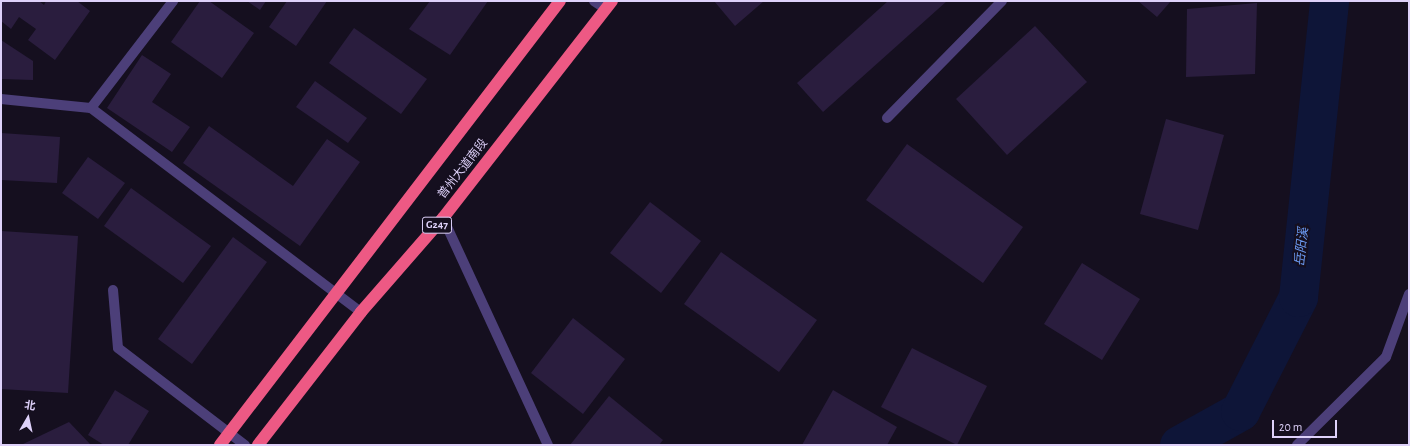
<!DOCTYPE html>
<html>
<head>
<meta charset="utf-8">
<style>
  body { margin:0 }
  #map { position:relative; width:1410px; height:446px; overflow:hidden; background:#150f1f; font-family:"Alegreya Sans","Noto Sans SC",sans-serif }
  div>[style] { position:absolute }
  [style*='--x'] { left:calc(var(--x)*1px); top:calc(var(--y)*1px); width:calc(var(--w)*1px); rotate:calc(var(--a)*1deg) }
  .river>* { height:39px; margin:-19.5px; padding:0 19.5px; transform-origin:19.5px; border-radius:19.5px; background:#0e1538 }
  .building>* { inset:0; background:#2a1d3e }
  .minor>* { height:10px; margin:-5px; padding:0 5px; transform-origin:5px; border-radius:5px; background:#4c3f79 }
  .highway>* { height:12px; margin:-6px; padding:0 6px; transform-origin:6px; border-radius:6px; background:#ed5984 }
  span { translate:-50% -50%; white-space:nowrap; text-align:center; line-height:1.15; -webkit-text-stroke:4px #150f1f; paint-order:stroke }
  .shield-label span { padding:1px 3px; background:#150f1f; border:1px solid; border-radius:3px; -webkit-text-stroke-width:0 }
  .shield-label { font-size:11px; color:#ded1fa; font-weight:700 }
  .street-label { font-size:12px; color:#ded1fa }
  .water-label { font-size:13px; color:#6a98ef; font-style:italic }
  .frame { position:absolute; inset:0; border:2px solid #ded1fa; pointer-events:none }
  .north { position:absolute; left:8px; top:398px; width:40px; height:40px; -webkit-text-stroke:3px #150f1f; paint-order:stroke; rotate:9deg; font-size:11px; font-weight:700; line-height:16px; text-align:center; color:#ded1fa }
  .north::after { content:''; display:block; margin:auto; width:14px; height:18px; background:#ded1fa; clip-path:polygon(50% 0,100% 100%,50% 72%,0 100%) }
  .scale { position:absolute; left:1272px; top:420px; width:65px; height:18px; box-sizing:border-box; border:2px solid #ded1fa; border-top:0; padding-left:5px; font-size:12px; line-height:14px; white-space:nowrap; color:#ded1fa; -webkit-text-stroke:3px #150f1f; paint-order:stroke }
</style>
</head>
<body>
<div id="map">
  <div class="river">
    <i style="--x:1179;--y:445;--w:70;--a:-29.1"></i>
    <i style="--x:1240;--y:411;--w:128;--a:-63"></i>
    <i style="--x:1298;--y:297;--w:298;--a:-84"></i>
  </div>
  <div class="building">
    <i style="clip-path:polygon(1px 1px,39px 1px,44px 5px,46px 1px,77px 1px,90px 11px,55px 60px,28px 40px,36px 29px,19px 17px,11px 29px,1px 21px)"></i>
    <i style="clip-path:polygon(200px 1px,209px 1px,254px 33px,222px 78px,171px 42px)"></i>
    <i style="clip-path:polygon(247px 1px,266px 1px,260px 10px)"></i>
    <i style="clip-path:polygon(287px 1px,327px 1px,296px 46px,269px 27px)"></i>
    <i style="clip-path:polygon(430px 1px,488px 1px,450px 55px,409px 29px)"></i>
    <i style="clip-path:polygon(714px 1px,764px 1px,735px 26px)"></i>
    <i style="clip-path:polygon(888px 1px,947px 1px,823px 112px,797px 83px)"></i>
    <i style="clip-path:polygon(1138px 1px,1171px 1px,1157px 17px)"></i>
    <i style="clip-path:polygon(1257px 3px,1255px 74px,1186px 77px,1187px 9px)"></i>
    <i style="clip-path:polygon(1035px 26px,1087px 82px,1007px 155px,956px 99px)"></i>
    <i style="clip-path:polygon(354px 28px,427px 79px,401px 114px,329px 63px)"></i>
    <i style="clip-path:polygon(1px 40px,33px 61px,33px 80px,1px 79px)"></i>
    <i style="clip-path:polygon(142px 55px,171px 74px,152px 102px,190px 127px,172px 152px,107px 108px)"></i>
    <i style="clip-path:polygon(315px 81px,367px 118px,348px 143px,296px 107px)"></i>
    <i style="clip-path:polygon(1166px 119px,1224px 135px,1198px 230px,1140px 214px)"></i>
    <i style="clip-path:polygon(209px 126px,293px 186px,327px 139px,360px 162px,300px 246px,183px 163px)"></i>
    <i style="clip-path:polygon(1px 133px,60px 137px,57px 183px,1px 180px)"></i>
    <i style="clip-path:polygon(907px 144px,1023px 227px,983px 283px,866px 200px)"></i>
    <i style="clip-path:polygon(88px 157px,125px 183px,98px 219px,62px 193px)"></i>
    <i style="clip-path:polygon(131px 188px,211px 246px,183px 283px,104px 226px)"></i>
    <i style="clip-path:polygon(650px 202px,701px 241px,661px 293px,610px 253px)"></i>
    <i style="clip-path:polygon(1px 231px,78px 236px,68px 393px,1px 389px)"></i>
    <i style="clip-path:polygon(233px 237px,267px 262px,192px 364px,158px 339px)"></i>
    <i style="clip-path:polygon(721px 252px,817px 320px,779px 372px,684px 304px)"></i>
    <i style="clip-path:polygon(1082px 263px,1140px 299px,1102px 360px,1044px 324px)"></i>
    <i style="clip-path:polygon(573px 318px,625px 359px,583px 414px,531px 373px)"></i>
    <i style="clip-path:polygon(912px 348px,987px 386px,957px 445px,881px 407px)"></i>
    <i style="clip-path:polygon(115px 390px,149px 411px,128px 445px,104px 445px,88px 435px)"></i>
    <i style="clip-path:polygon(833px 390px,897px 427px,887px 445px,802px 445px)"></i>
    <i style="clip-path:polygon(609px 396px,663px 440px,659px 445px,570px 445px)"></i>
    <i style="clip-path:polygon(69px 422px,91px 445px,21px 445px)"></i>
  </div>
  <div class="minor">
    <i style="--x:594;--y:1;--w:14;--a:34"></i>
    <i style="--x:1;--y:99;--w:90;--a:5.7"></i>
    <i style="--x:91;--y:108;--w:338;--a:37.1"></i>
    <i style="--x:91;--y:108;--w:135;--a:-52.5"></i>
    <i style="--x:887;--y:118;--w:164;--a:-45.5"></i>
    <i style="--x:443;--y:218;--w:250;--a:65.2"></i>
    <i style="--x:113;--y:290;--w:58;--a:85.1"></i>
    <i style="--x:118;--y:348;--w:160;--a:37.4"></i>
    <i style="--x:1297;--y:445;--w:125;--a:-44.7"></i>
    <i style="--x:1386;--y:357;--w:67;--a:-69.9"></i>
  </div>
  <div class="highway">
    <i style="--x:220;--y:445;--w:559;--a:-52.56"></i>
    <i style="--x:258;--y:445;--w:168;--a:-52.2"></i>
    <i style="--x:361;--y:312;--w:125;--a:-48.9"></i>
    <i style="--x:443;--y:218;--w:275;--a:-52.1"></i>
  </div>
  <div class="shield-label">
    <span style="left:437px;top:225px">G247</span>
  </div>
  <div class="street-label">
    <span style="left:463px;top:169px;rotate:-52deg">普州大道南段</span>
  </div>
  <div class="water-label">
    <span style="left:1303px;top:247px;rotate:-84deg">岳阳溪</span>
  </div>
  <div class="frame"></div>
  <div class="north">北</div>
  <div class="scale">20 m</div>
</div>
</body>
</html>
